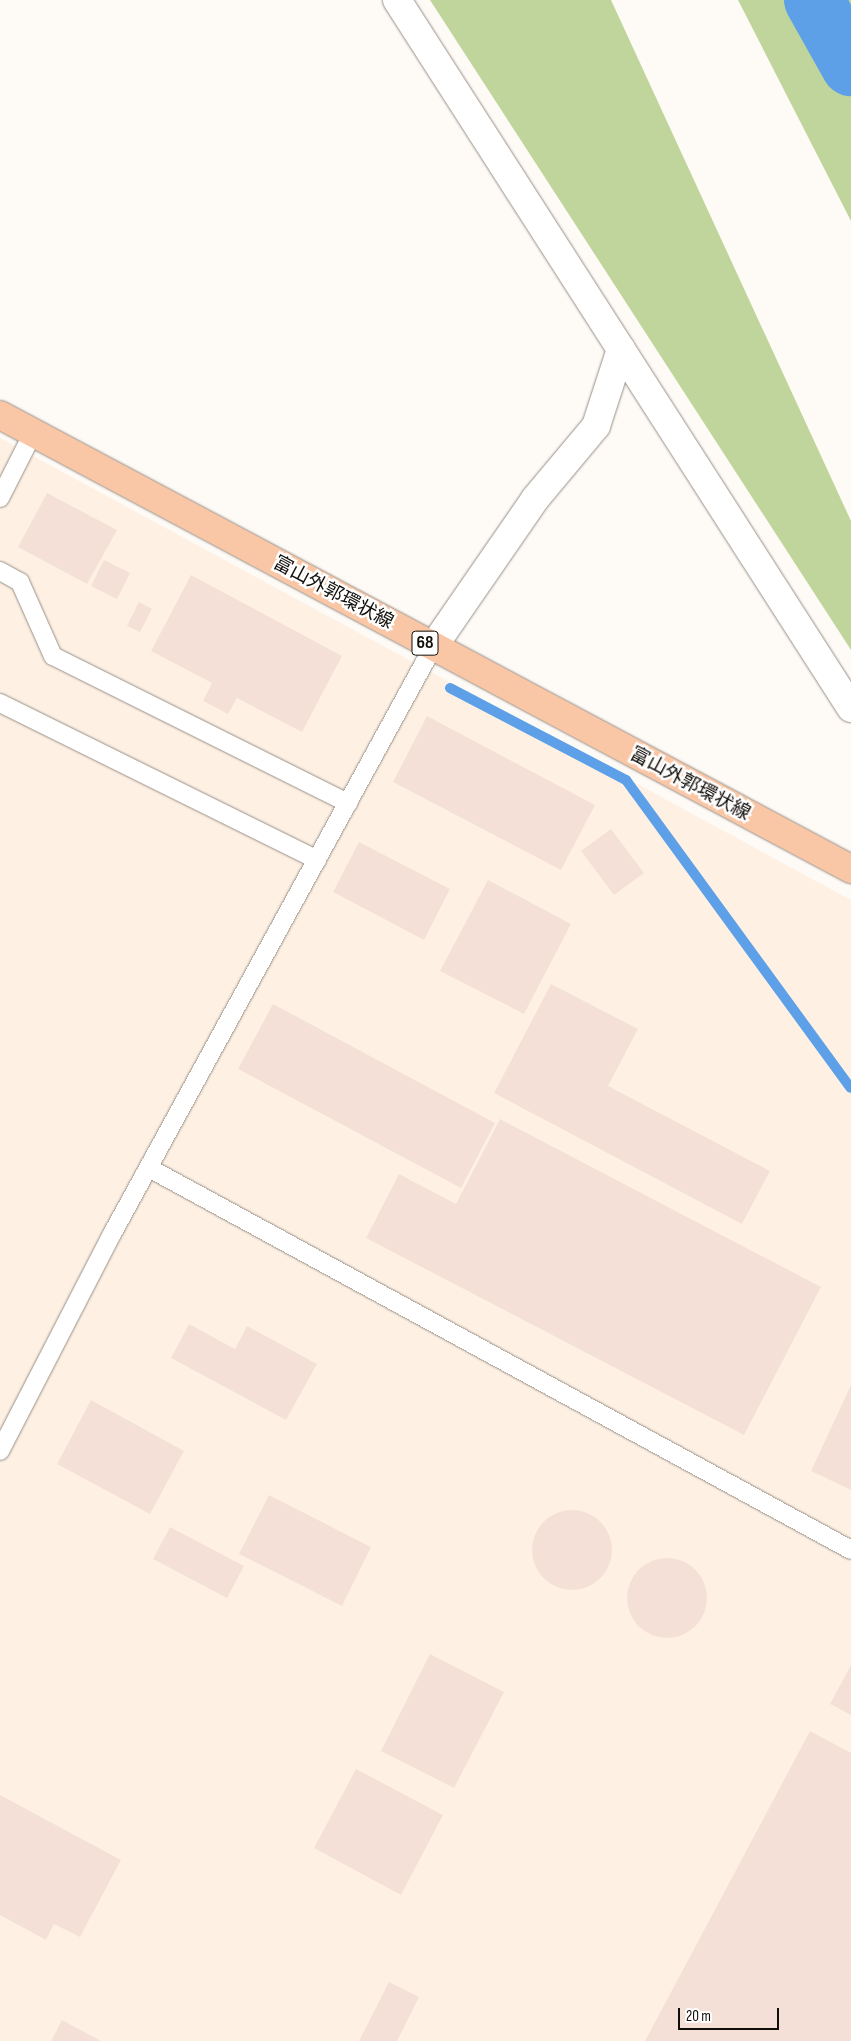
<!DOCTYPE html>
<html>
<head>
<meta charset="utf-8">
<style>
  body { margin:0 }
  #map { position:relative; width:851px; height:2041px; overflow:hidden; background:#fefaf6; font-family:"Sofia Sans Condensed","Noto Sans JP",sans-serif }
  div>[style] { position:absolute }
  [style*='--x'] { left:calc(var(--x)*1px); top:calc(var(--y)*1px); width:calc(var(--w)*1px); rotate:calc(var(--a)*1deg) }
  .built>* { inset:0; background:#fef1e4 }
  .green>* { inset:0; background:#c0d59b }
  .stream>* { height:10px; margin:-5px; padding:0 5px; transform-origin:5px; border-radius:5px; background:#5da0e8 }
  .river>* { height:60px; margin:-30px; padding:0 30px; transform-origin:30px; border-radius:30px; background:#5da0e8 }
  .building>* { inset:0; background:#f4e0d7 }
  .round { border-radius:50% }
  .roads { filter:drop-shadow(0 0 1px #998f86) drop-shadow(0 0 1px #998f86) }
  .lane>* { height:18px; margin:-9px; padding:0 9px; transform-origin:9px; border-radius:9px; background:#fff }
  .street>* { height:28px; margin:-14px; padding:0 14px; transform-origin:14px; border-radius:14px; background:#fff }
  .primary>* { height:28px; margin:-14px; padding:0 14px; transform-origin:14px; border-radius:14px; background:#f9c7a6 }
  span { translate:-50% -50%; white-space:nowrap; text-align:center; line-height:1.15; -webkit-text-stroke:5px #fff; paint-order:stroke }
  .shield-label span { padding:1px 4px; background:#fff; border:1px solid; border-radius:4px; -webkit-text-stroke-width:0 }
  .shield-label { font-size:18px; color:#120f0b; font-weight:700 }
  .street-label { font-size:19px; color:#120f0b }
  .scale { position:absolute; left:678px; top:2008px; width:101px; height:22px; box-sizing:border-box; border:2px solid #120f0b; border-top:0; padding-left:6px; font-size:15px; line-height:18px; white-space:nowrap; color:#120f0b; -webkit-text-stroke:4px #fff; paint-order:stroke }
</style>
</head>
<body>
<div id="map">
  <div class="built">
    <i style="clip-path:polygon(0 438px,851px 900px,851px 2041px,0 2041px)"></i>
  </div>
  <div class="green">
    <i style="clip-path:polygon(430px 0,611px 0,851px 521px,851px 650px)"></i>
    <i style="clip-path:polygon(738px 0,851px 0,851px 221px)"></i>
  </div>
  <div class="stream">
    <i style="--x:450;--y:688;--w:199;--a:27.6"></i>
    <i style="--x:626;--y:780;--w:381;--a:53.9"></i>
  </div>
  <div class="river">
    <i style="--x:814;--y:0;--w:76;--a:60.7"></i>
  </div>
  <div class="building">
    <i style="clip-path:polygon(47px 493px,117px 530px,87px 584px,18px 547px)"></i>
    <i style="clip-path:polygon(104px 560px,130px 573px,117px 599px,91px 586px)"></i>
    <i style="clip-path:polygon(191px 575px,342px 656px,302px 732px,237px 698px,228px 714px,203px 701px,212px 683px,151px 651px)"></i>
    <i style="clip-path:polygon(139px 602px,152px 609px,140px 632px,127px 626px)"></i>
    <i style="clip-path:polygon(427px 716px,595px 805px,561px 870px,393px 782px)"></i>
    <i style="clip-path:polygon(611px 829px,644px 873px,614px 895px,581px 851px)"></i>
    <i style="clip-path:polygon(359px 842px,450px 889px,424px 940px,333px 892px)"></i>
    <i style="clip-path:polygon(488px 880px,571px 924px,524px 1014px,440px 971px)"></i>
    <i style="clip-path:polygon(551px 984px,638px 1029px,608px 1086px,770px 1171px,742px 1224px,494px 1093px)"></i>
    <i style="clip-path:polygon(273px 1004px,495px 1123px,461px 1188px,238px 1069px)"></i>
    <i style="clip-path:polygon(500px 1119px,821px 1287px,744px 1435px,366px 1238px,399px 1174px,456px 1204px)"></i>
    <i style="clip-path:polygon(189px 1324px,235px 1349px,247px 1326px,317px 1364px,286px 1420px,171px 1358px)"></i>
    <i style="clip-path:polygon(851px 1385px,851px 1490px,811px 1471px)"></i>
    <i style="clip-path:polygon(91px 1400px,184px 1451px,150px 1514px,57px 1464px)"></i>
    <i style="clip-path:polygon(269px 1495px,371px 1547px,342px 1606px,239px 1554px)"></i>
    <i class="round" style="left:532px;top:1510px;width:80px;height:80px"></i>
    <i style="clip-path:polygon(170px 1527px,244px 1566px,227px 1598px,153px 1559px)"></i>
    <i class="round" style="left:627px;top:1558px;width:80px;height:80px"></i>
    <i style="clip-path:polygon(430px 1654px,504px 1692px,454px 1788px,381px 1751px)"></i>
    <i style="clip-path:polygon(851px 1665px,851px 1715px,830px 1704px)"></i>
    <i style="clip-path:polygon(810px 1731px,851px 1753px,851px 2041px,645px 2041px)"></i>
    <i style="clip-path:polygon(356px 1769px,443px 1815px,401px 1895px,314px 1848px)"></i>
    <i style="clip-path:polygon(0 1795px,121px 1860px,80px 1937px,54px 1924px,46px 1940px,0 1915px)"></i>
    <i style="clip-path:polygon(389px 1982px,419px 1997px,397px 2041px,359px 2041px)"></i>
    <i style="clip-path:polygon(62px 2020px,101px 2041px,51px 2041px)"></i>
  </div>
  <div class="roads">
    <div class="lane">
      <i style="--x:0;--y:498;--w:73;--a:-63.1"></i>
      <i style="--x:0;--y:571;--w:23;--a:29"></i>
      <i style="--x:20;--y:582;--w:81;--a:66"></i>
      <i style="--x:53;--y:656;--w:330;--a:26.5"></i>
      <i style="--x:0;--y:703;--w:354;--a:26.3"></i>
      <i style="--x:149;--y:1168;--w:799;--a:28.55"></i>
      <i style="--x:0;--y:1451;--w:244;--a:-62.7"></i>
      <i style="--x:112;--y:1234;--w:669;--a:-61.33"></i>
    </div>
    <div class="street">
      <i style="--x:397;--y:0;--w:841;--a:57.33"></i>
      <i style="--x:433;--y:647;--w:180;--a:-55.4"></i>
      <i style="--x:535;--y:499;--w:95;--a:-50.1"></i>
      <i style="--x:596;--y:426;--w:81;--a:-72"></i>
    </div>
    <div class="primary">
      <i style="--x:0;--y:415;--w:965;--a:28.08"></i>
    </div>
  </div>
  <div class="shield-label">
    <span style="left:425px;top:643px">68</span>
  </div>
  <div class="street-label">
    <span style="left:333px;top:593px;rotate:28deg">富山外郭環状線</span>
    <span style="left:690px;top:784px;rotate:28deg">富山外郭環状線</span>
  </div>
  <div class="scale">20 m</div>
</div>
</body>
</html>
